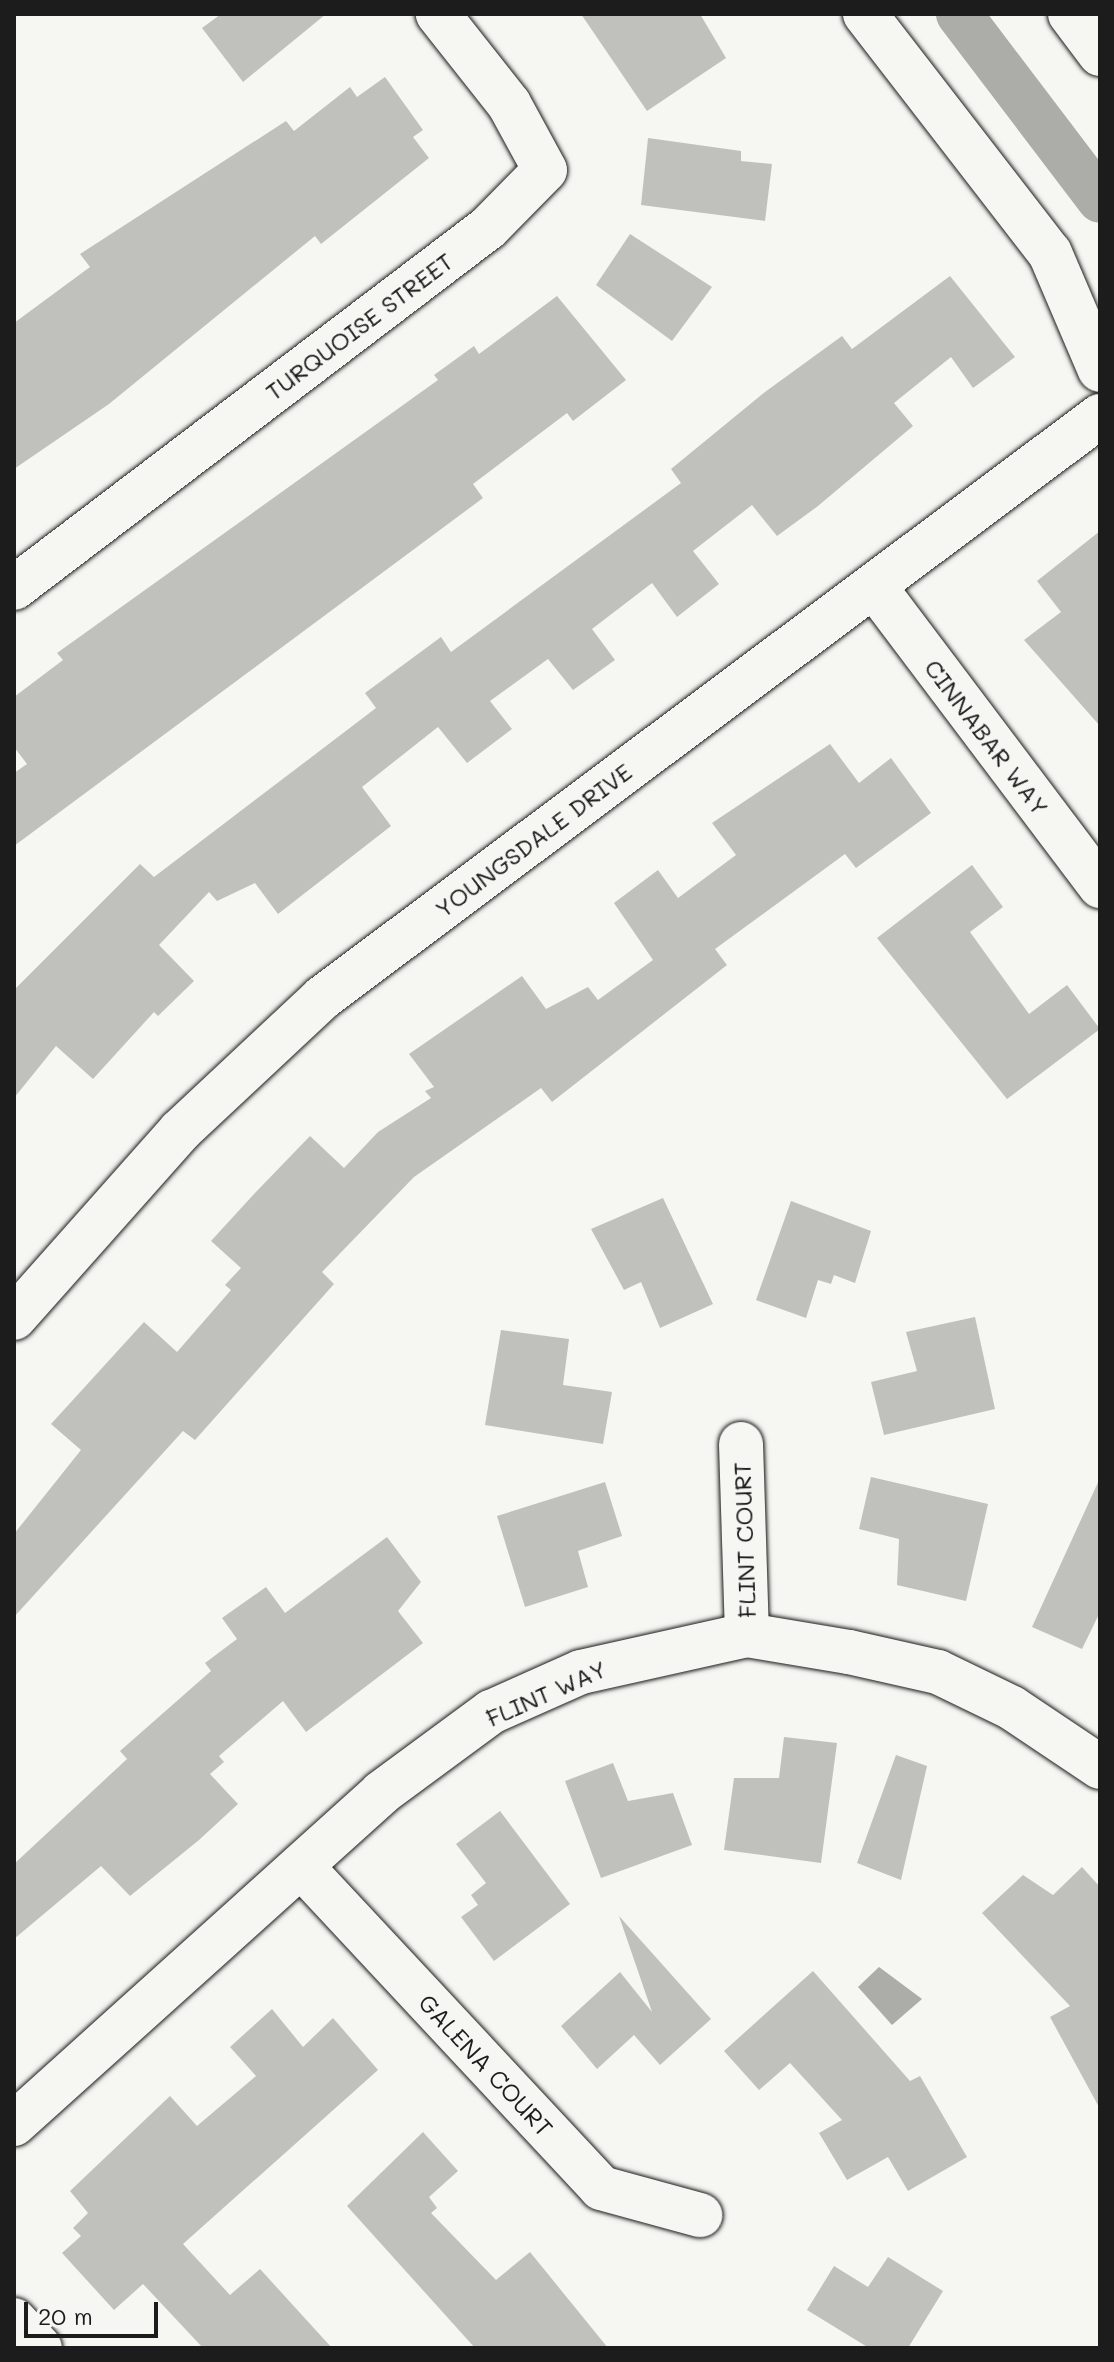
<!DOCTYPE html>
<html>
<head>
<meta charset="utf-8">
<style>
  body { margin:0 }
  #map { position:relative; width:1114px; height:2362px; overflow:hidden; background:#f6f6f2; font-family:Mali,sans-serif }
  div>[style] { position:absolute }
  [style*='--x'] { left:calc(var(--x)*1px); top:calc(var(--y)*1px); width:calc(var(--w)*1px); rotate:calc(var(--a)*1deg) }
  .water>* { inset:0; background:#acaca9 }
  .canal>* { height:46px; margin:-23px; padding:0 23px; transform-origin:23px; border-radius:23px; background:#acaca9 }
  .building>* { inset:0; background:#c0c0bd }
  .roads { filter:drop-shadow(0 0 2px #1c1c1c) drop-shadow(0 0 2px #1c1c1c) }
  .minor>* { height:44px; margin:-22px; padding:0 22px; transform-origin:22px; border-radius:22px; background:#f6f6f2 }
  span { translate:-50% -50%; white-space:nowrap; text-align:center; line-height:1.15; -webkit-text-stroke:6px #f6f6f2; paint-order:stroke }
  .street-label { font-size:24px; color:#1c1c1c }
  .frame { position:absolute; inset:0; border:16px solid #1c1c1c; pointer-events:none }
  .scale { position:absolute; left:24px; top:2302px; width:134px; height:36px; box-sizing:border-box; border:4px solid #1c1c1c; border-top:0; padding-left:10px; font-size:24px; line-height:28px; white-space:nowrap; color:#1c1c1c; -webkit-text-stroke:6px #f6f6f2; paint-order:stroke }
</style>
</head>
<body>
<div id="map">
  <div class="water">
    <i style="clip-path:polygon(879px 1967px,922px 1999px,892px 2025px,858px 1987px)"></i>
  </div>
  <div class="canal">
    <i style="--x:959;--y:14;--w:233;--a:52.8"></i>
  </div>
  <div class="building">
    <i style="clip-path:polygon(221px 14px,326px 14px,243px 82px,202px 28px)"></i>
    <i style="clip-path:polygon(581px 14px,700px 14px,726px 58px,647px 111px)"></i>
    <i style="clip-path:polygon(385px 77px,423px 130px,413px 137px,429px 158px,321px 244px,315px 236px,109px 404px,14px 469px,14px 323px,90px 267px,80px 254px,286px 121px,294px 131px,350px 87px,357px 97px)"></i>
    <i style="clip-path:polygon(648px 138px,741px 151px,741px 161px,772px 164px,765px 221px,641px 205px)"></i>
    <i style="clip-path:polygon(630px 234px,712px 287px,672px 341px,596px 285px)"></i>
    <i style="clip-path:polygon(950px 276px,1015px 357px,973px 388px,951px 357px,894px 403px,913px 426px,818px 506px,777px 536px,752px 505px,693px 551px,719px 584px,677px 617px,652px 583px,592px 629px,615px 660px,573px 690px,548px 659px,490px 701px,512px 729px,467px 763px,438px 727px,362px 787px,391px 826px,278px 914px,255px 883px,217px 901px,209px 892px,159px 945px,194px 981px,158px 1016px,154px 1012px,93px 1079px,56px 1046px,14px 1098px,14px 990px,140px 864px,154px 877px,376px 708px,365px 693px,441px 637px,451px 652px,681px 483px,671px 469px,765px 392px,842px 336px,852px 349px)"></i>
    <i style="clip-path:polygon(557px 296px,626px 380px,573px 421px,567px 413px,473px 484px,483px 498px,14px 846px,14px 773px,27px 764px,14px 747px,14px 697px,63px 660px,57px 653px,438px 380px,434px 375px,474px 346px,479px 354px)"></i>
    <i style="clip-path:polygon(1100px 531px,1100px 726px,1024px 640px,1061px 612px,1037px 581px)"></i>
    <i style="clip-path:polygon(830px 744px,859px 783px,891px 758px,931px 813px,856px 868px,845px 854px,715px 949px,727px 965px,552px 1102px,541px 1088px,414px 1177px,322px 1272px,334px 1284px,195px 1440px,183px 1431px,14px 1617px,14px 1534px,81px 1450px,51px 1424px,144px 1322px,177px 1352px,231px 1290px,225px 1285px,241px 1268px,211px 1241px,254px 1194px,310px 1136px,344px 1168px,378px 1132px,431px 1098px,425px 1091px,434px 1087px,409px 1054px,522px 976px,546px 1009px,588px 987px,598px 1000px,653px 960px,614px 903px,658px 870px,678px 898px,736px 855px,712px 823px)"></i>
    <i style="clip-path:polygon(972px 865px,1003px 907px,970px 932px,1029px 1014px,1067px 985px,1100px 1029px,1007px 1099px,877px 938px)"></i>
    <i style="clip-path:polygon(663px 1198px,713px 1304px,660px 1328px,641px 1282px,624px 1290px,591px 1229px)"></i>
    <i style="clip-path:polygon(791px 1201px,871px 1231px,855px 1283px,834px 1275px,831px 1284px,818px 1280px,806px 1318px,756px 1300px)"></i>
    <i style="clip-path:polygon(975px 1317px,995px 1409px,884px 1435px,871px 1382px,917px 1371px,906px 1332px)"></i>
    <i style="clip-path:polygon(501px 1330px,569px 1339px,563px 1385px,612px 1392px,603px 1444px,485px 1425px)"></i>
    <i style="clip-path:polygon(871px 1477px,988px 1504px,966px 1601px,897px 1585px,899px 1539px,859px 1529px)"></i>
    <i style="clip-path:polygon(1100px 1478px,1100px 1612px,1082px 1649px,1032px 1627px)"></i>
    <i style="clip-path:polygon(605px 1482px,622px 1536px,578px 1551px,588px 1587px,525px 1607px,497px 1516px)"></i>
    <i style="clip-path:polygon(387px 1537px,421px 1582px,398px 1611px,423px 1643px,306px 1732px,283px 1701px,219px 1756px,224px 1762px,210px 1774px,238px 1804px,199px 1840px,130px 1896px,101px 1866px,14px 1939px,14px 1864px,127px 1759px,120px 1751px,211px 1671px,205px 1663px,237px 1639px,222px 1618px,266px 1587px,285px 1613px)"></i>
    <i style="clip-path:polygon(784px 1737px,837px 1743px,821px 1863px,724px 1850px,734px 1778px,779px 1778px)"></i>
    <i style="clip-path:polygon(896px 1755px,927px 1766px,901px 1880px,857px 1863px)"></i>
    <i style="clip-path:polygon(613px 1763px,628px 1801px,673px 1793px,692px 1845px,601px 1878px,565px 1781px)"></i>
    <i style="clip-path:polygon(500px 1811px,570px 1904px,494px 1961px,461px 1917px,478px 1905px,471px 1895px,486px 1883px,456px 1844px)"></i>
    <i style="clip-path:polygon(1082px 1867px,1100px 1887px,1100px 2109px,1050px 2017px,1070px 2006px,982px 1913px,1023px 1875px,1053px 1895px)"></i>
    <i style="clip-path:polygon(619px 1916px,711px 2019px,660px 2065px,634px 2035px,597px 2069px,561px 2026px,620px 1972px,652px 2012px)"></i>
    <i style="clip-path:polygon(813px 1971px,910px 2081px,920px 2076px,967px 2157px,908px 2191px,888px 2157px,847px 2180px,819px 2133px,842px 2120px,790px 2063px,759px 2090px,724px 2051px)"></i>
    <i style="clip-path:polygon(272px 2009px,303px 2047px,333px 2018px,378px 2070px,183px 2244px,230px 2295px,260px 2269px,332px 2348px,203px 2348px,143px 2284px,114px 2310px,62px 2253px,81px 2236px,73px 2228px,88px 2213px,70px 2191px,170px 2096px,197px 2126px,256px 2076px,230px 2047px)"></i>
    <i style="clip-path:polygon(423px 2132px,458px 2171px,429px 2197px,437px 2208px,431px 2213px,496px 2280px,530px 2252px,608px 2348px,475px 2348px,347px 2206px)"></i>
    <i style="clip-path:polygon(888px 2257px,943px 2291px,908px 2348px,869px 2348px,807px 2310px,834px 2266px,868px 2287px)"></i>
  </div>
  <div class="roads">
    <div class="minor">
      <i style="--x:865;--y:14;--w:302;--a:52.3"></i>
      <i style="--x:1050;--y:253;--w:127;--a:66.9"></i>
      <i style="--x:1070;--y:14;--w:50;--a:53.1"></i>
      <i style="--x:874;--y:586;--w:376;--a:53"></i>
      <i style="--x:14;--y:588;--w:595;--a:-37.22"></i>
      <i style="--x:488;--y:228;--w:81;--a:-45.5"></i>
      <i style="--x:545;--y:170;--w:75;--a:-118.6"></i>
      <i style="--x:509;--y:104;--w:115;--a:-128.3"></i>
      <i style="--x:14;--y:1318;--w:250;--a:-48.4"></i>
      <i style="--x:180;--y:1131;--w:195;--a:-43.1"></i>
      <i style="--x:322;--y:998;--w:972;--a:-36.8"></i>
      <i style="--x:741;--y:1444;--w:191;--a:88.2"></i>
      <i style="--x:301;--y:1866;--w:440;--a:47"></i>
      <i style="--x:601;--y:2188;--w:103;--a:15.3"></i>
      <i style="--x:14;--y:2124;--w:494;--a:-42"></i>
      <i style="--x:381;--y:1793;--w:137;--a:-36.4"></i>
      <i style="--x:491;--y:1712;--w:98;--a:-24"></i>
      <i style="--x:581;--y:1672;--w:170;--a:-12.6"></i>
      <i style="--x:747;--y:1635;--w:103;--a:9.5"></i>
      <i style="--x:849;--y:1652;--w:91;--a:12.7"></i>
      <i style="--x:938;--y:1672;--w:82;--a:25.9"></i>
      <i style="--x:1012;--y:1708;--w:106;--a:33.8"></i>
      <i style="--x:14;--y:2320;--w:38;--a:47"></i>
    </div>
  </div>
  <div class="street-label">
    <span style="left:359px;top:326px;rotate:-37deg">TURQUOISE STREET</span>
    <span style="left:987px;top:737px;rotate:53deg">CINNABAR WAY</span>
    <span style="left:533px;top:840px;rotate:-37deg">YOUNGSDALE DRIVE</span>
    <span style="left:744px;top:1540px;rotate:-92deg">FLINT COURT</span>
    <span style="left:546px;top:1693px;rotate:-24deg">FLINT WAY</span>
    <span style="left:486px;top:2065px;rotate:47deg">GALENA COURT</span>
  </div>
  <div class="frame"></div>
  <div class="scale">20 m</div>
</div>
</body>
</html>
